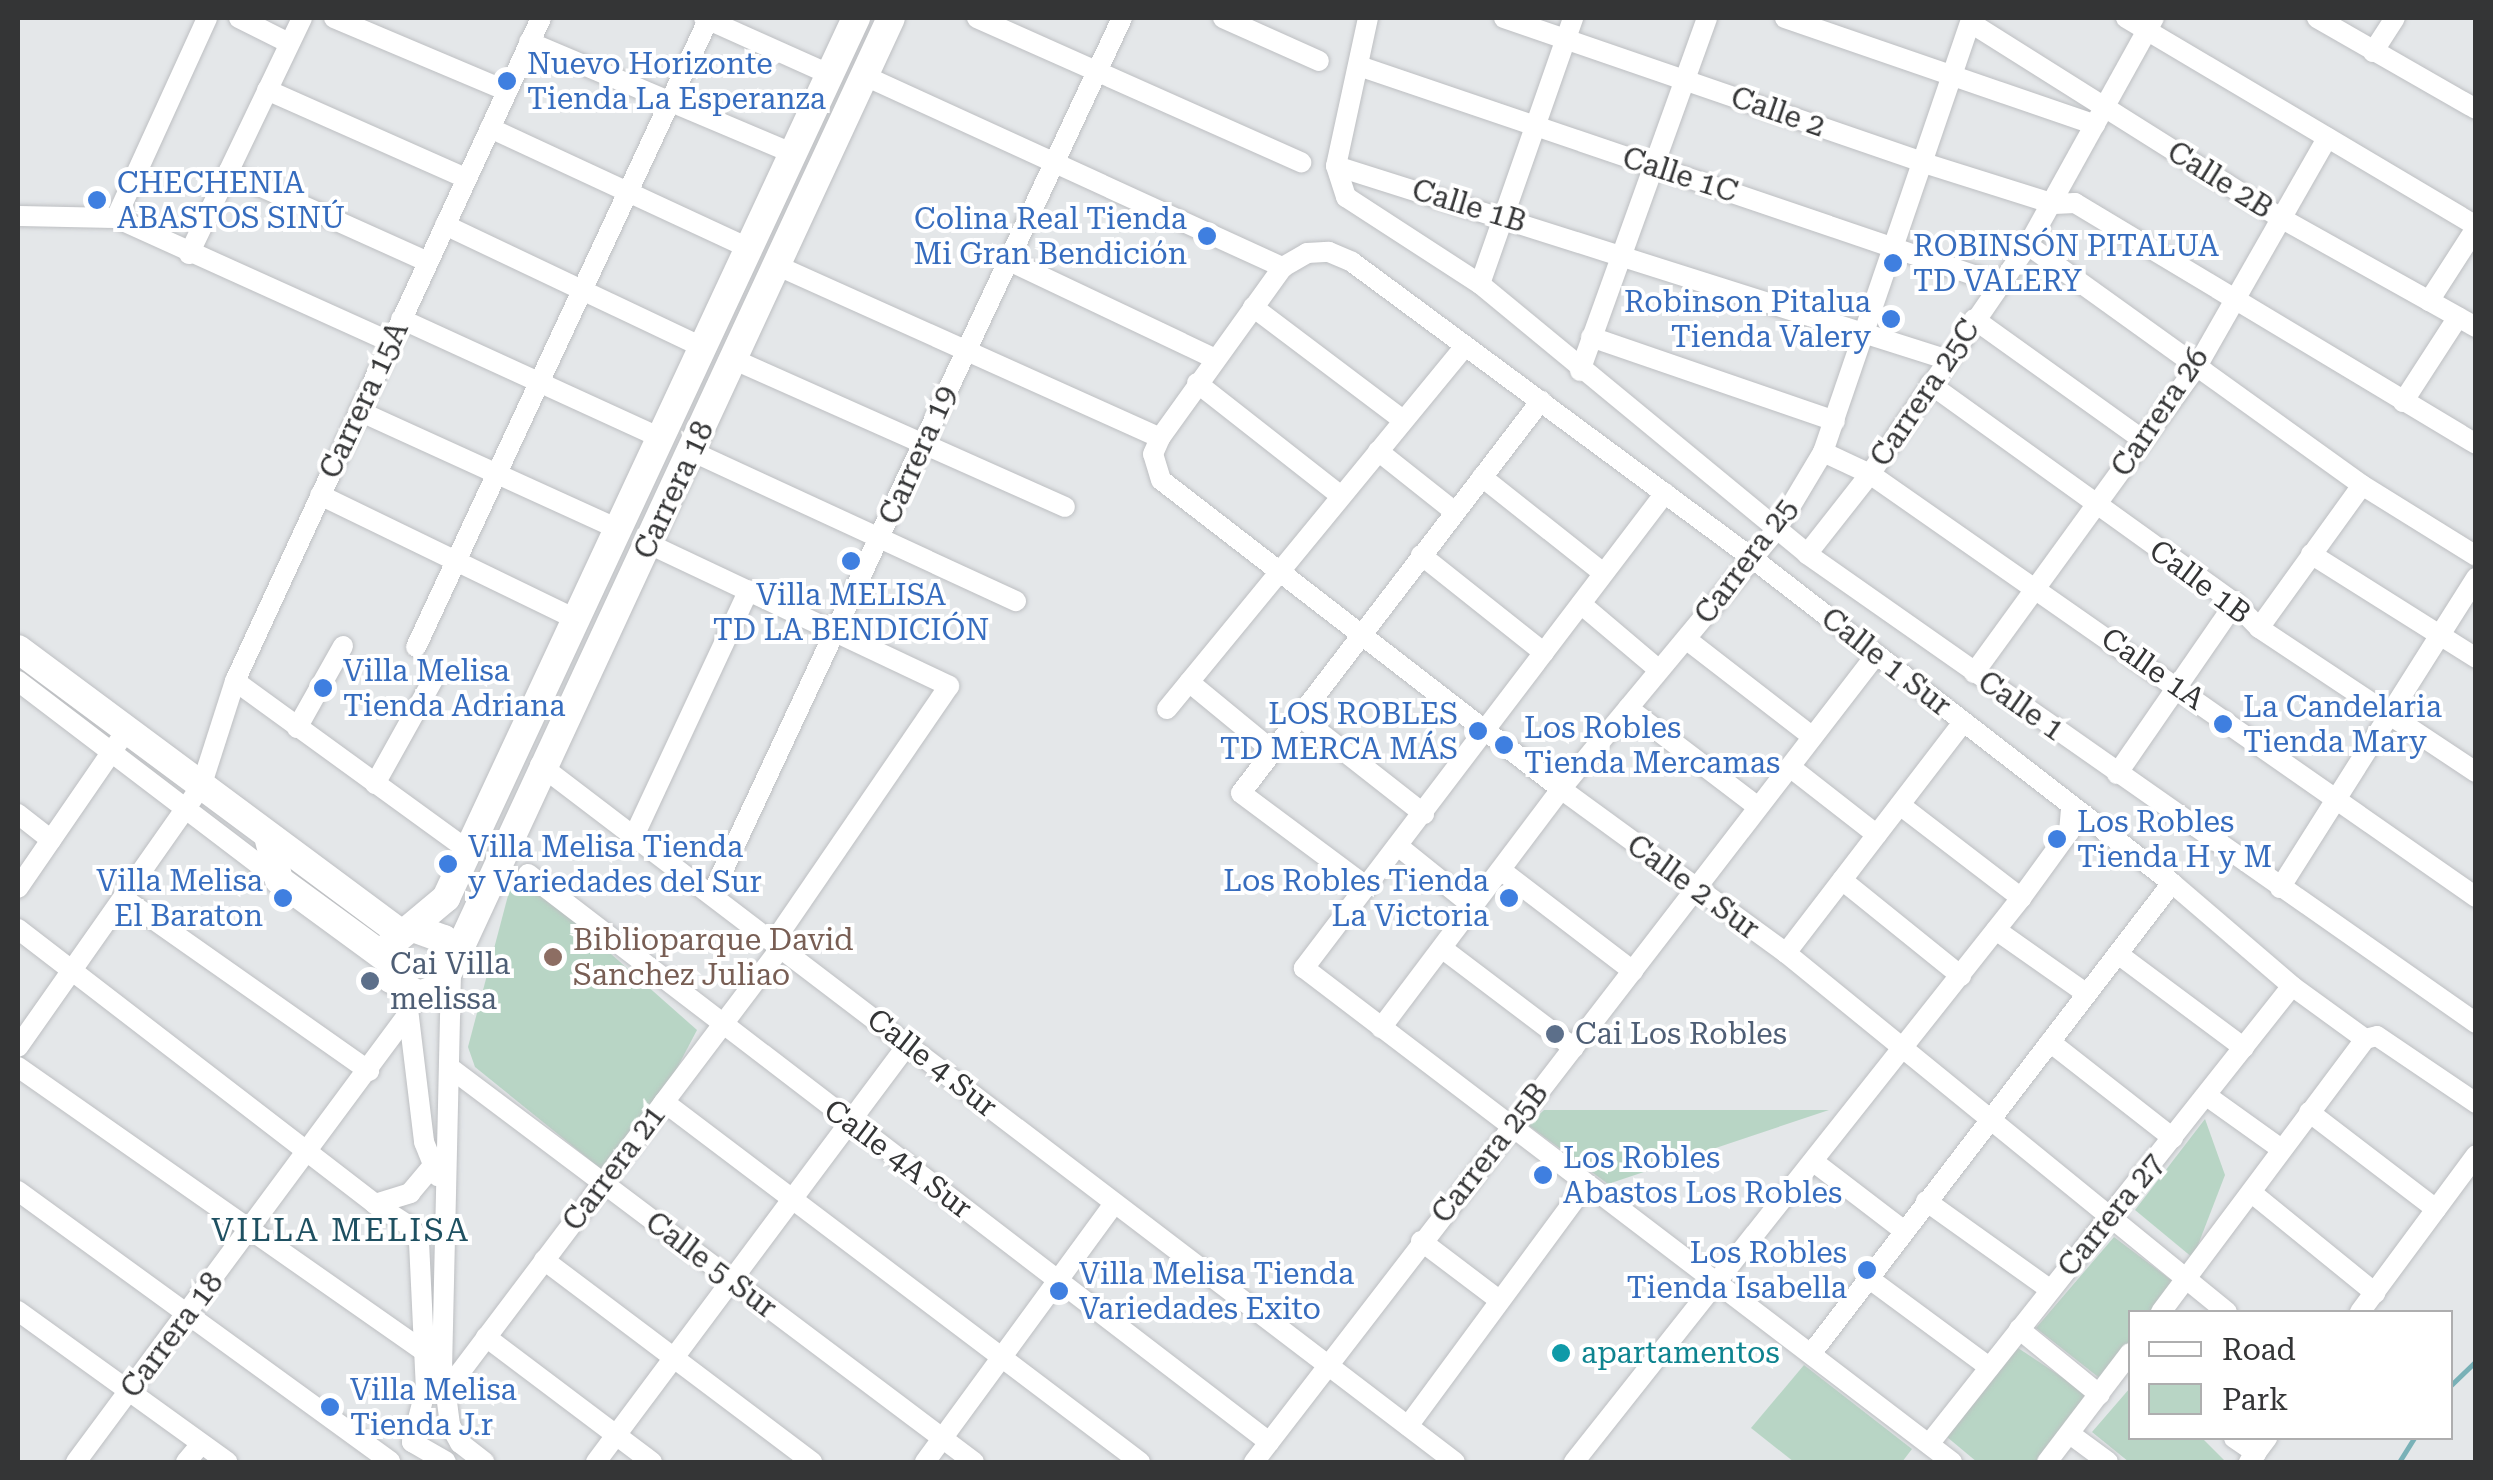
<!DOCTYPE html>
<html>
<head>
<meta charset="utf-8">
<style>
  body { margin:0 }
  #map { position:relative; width:2493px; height:1480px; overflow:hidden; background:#e4e7e9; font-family:"Roboto Serif",serif }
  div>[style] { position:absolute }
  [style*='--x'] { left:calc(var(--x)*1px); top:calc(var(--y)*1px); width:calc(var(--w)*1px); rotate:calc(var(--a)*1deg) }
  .green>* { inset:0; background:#b8d5c5 }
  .stream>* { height:5px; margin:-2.5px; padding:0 2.5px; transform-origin:2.5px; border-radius:2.5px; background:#79b1b7 }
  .roads { filter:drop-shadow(0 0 2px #bdbfc2) drop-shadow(0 0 2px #bdbfc2) }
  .street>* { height:20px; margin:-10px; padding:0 10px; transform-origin:10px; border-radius:10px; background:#fff }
  .secondary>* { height:28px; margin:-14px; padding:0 14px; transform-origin:14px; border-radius:14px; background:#fff }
  .dots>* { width:28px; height:28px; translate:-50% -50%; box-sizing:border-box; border:5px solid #fff; border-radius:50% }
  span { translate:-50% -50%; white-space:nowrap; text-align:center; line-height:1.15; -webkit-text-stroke:8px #fff; paint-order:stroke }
  .shop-label { font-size:30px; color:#366cbe }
  .left { translate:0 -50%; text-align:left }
  .right { translate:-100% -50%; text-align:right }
  .street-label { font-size:30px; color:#343536 }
  .education-label { font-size:30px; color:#785e54 }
  .service-label { font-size:30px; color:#4e5e75 }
  .culture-label { font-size:30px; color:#0d838f }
  .neighbourhood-label { font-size:32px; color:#1e5061; letter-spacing:2.5px }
  .frame { position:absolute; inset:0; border:20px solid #343536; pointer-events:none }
  .legend { position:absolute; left:2128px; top:1310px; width:325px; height:130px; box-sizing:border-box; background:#fff; border:2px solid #aeaeaf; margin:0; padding:12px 18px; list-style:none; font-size:30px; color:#343536 }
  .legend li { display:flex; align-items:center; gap:20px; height:50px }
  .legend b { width:50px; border:2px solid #aeaeaf }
</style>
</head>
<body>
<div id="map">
  <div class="green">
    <i style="clip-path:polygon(515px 869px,697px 1030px,675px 1072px,601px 1169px,475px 1067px,468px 1047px)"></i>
    <i style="clip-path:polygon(1544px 1110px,1829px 1110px,1608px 1184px,1528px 1125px)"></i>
    <i style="clip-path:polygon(2205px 1119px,2225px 1175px,2193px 1258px,2135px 1210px)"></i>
    <i style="clip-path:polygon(2114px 1237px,2179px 1286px,2157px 1312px,2130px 1312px,2130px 1345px,2102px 1380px,2036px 1328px)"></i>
    <i style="clip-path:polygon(2018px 1348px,2092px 1397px,2038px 1462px,1977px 1462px,1947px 1437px)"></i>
    <i style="clip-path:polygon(1804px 1365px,1912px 1449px,1902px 1462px,1794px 1462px,1751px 1428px)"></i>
    <i style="clip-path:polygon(2130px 1388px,2130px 1438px,2202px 1438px,2226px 1462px,2129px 1462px,2092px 1432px)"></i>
  </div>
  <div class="stream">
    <i style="--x:2450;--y:1386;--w:36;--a:-44"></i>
    <i style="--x:2399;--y:1462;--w:28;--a:-58"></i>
  </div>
  <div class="roads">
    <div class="street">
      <i style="--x:239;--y:18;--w:56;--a:26.6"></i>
      <i style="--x:334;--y:18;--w:188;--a:22.9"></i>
      <i style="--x:704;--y:18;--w:139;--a:24.2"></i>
      <i style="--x:977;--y:18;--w:355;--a:24"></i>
      <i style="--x:1223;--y:18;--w:105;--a:24.1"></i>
      <i style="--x:1368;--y:18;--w:151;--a:102.2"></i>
      <i style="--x:1336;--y:166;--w:33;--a:72"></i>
      <i style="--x:1346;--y:197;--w:160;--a:33"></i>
      <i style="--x:1480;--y:284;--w:424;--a:39.5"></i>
      <i style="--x:1807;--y:554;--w:817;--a:35.03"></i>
      <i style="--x:1504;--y:18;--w:444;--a:19"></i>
      <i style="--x:1924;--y:163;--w:136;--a:17.5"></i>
      <i style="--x:2054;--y:204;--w:21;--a:-3"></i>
      <i style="--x:2075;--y:203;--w:468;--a:31"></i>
      <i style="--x:1785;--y:18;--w:328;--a:19"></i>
      <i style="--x:2126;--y:18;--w:407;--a:30.7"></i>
      <i style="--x:2317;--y:18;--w:183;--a:29.8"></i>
      <i style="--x:1971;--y:23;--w:364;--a:32.2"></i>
      <i style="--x:2279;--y:217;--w:226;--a:29.2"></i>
      <i style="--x:529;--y:42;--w:285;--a:22.9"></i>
      <i style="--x:2373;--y:52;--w:40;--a:-57.1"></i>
      <i style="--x:1359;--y:66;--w:677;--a:18.78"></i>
      <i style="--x:865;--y:76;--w:460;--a:24.6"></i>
      <i style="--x:267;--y:90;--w:218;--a:23.9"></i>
      <i style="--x:490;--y:128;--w:285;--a:24.9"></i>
      <i style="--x:1336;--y:166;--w:639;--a:17.58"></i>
      <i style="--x:228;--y:172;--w:219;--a:24.2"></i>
      <i style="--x:18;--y:216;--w:98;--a:1.2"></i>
      <i style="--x:116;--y:218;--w:302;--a:24.3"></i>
      <i style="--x:116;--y:218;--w:220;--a:-65.5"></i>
      <i style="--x:445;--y:225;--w:284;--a:25.4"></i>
      <i style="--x:2028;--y:245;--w:411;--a:35.7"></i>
      <i style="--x:2362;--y:485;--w:134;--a:31.9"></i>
      <i style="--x:189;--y:254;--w:262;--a:-64.4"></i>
      <i style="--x:1005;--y:259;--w:233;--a:25.4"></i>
      <i style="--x:778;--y:266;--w:419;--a:24.2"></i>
      <i style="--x:1480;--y:284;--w:282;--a:-70.7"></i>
      <i style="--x:2429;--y:301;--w:87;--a:-57.2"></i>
      <i style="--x:1253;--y:307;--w:188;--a:37"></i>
      <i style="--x:401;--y:319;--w:284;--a:24.6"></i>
      <i style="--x:1974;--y:319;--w:208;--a:35.6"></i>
      <i style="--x:1591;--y:337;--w:258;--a:19"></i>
      <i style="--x:735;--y:360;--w:361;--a:24"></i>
      <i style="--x:1580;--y:371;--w:375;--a:-70.2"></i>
      <i style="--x:1197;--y:383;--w:182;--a:38.1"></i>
      <i style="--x:1930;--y:384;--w:375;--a:35.7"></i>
      <i style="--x:2235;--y:603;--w:35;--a:46"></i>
      <i style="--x:2259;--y:628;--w:260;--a:33.6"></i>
      <i style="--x:2403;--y:402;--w:101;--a:-57.1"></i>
      <i style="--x:359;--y:411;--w:285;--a:24.5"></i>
      <i style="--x:691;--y:451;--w:358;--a:24.8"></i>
      <i style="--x:1378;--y:451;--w:98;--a:38.4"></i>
      <i style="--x:1823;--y:452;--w:52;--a:25.1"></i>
      <i style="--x:1870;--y:474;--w:739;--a:34.92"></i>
      <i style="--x:1482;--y:477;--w:154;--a:38.4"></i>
      <i style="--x:1665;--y:493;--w:597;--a:127.23"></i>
      <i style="--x:1304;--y:968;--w:815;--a:37.32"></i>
      <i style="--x:320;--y:495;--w:284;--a:25.9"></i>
      <i style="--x:649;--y:544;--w:332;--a:25.3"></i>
      <i style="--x:949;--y:686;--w:308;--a:124.4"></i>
      <i style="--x:1807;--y:554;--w:102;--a:-51.8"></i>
      <i style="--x:1870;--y:474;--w:278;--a:-55.4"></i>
      <i style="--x:2028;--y:245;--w:260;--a:-61"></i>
      <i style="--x:2311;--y:554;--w:195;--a:32.2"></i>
      <i style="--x:1421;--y:555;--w:157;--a:38.5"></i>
      <i style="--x:1581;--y:604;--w:102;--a:40.2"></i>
      <i style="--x:2259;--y:628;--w:176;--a:-54.2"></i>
      <i style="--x:1686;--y:639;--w:160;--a:37.7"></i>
      <i style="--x:416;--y:647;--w:694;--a:-65.02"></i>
      <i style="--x:1974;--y:673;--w:377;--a:-54"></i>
      <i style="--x:2196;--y:368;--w:265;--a:-60.3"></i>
      <i style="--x:18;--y:681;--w:328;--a:37.3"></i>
      <i style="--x:235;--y:681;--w:288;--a:36"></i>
      <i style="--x:1189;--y:682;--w:109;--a:39.4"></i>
      <i style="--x:1628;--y:708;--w:163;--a:37.3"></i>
      <i style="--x:1167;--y:709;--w:467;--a:-50.6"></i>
      <i style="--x:1299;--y:716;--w:159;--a:38.1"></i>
      <i style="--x:297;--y:728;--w:94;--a:-60.7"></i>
      <i style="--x:540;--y:765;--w:1150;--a:37.3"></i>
      <i style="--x:1790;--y:767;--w:110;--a:38"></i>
      <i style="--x:2117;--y:774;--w:208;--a:-55.4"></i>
      <i style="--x:375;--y:784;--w:121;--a:-60.9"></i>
      <i style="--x:1900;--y:805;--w:153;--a:37.5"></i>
      <i style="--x:18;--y:814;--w:42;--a:38.2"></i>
      <i style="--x:635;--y:834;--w:269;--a:-65"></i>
      <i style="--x:1398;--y:846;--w:97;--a:38.8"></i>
      <i style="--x:1502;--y:871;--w:165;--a:37.4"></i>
      <i style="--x:528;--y:874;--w:934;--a:37.47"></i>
      <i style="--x:1842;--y:880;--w:153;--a:38.9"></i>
      <i style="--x:1367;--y:887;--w:157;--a:-143.3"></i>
      <i style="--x:1241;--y:793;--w:494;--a:-52.6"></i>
      <i style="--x:18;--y:888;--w:178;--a:-55.5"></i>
      <i style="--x:2280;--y:888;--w:367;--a:-57.7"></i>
      <i style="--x:713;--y:892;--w:965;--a:-64.92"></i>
      <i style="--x:123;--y:898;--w:301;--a:35.1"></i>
      <i style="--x:18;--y:929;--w:451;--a:37.6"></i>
      <i style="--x:375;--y:1204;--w:37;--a:-17"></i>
      <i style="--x:410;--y:1193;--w:34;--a:-50"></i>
      <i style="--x:1996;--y:930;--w:111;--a:35.1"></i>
      <i style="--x:1443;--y:949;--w:164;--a:37.1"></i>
      <i style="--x:1786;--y:953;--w:291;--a:-52.5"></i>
      <i style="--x:2118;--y:954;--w:157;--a:36.7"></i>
      <i style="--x:451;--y:973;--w:391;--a:91.3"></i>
      <i style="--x:442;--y:1364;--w:62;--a:82.5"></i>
      <i style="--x:450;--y:1425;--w:21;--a:61"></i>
      <i style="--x:460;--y:1443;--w:31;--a:38"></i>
      <i style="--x:408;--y:1009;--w:134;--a:83.1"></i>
      <i style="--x:424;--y:1142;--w:37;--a:68"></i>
      <i style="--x:1381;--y:1028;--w:299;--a:-53"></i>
      <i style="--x:1561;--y:789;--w:338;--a:-50.3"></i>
      <i style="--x:1777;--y:529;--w:90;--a:-59.1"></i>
      <i style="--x:1823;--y:452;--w:459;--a:-71.1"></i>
      <i style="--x:2050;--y:1042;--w:156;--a:38"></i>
      <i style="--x:18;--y:1047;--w:318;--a:-54.9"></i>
      <i style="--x:201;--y:787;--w:111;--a:-72.2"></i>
      <i style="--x:235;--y:681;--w:730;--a:-65.22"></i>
      <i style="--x:18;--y:1067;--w:497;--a:35"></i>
      <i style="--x:449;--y:1067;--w:657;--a:36.96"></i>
      <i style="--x:2207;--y:1096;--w:91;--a:35.6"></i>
      <i style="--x:664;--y:1102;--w:597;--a:37.1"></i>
      <i style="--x:2309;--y:1112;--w:160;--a:37.4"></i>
      <i style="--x:1814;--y:1162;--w:112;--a:37.4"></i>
      <i style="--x:18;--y:1191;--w:460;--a:36"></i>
      <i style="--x:2252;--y:1193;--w:159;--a:39.1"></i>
      <i style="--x:1926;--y:1201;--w:153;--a:35.5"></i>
      <i style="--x:375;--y:1204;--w:43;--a:32.6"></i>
      <i style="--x:411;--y:1227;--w:17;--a:62"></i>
      <i style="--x:419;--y:1242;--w:146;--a:87.3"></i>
      <i style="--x:426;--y:1388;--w:56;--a:104.5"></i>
      <i style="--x:1421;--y:1241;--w:98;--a:37.1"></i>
      <i style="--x:544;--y:1260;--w:336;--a:37"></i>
      <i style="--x:1867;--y:1277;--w:152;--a:36.4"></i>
      <i style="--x:18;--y:1311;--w:258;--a:35.8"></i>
      <i style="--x:2161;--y:1312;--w:341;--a:-53.2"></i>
      <i style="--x:2227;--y:1312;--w:569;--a:-140.85"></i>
      <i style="--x:1786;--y:953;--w:278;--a:-143.9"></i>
      <i style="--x:1561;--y:789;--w:505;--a:-142.31"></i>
      <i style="--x:1161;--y:480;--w:27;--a:-107"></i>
      <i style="--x:1153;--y:454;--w:17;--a:-66"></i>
      <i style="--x:1160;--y:438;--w:211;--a:-54.3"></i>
      <i style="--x:1283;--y:267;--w:28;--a:-30"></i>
      <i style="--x:1307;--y:253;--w:22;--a:-3"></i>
      <i style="--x:1329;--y:252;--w:25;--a:23"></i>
      <i style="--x:1352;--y:262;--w:498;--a:36.5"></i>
      <i style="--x:1752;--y:558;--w:531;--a:37.73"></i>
      <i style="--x:2172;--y:883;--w:158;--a:40.6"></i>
      <i style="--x:2292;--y:986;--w:90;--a:36"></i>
      <i style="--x:2365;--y:1039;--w:12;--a:-14"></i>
      <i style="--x:2377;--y:1036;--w:120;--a:34.1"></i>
      <i style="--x:2360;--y:1312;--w:195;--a:-53.5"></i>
      <i style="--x:2019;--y:1329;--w:104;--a:39.2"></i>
      <i style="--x:486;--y:1337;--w:208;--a:37"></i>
      <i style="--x:1811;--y:1354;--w:593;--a:-52.53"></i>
      <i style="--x:446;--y:1391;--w:558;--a:-52.95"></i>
      <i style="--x:1408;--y:1426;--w:298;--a:-53.6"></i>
      <i style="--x:2070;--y:1434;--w:47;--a:36.4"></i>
      <i style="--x:2234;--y:1438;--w:27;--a:34"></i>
      <i style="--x:412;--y:1442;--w:39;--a:30"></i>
      <i style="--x:1929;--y:1444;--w:584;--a:-51.6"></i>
      <i style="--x:76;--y:1462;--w:558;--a:-53.46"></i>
      <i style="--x:186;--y:1462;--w:23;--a:-50"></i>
      <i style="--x:596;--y:1462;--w:522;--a:-53.26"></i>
      <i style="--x:925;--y:1462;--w:320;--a:-53.8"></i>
      <i style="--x:1254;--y:1462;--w:1019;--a:-52.38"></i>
      <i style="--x:1574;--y:1462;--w:720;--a:-51.6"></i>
      <i style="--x:2021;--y:898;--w:82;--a:-54"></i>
      <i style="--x:2069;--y:832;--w:21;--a:-85"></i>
      <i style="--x:2047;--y:1462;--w:137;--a:-52.7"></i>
      <i style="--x:2249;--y:1462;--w:30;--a:-53"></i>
    </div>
    <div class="secondary">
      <i style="--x:18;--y:649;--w:478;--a:36.6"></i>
      <i style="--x:268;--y:836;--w:45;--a:76"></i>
      <i style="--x:279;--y:880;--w:134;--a:36.2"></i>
      <i style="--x:416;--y:929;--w:30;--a:20"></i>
      <i style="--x:444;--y:939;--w:24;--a:66"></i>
      <i style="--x:454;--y:961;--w:29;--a:117"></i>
      <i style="--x:441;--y:987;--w:23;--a:160"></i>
      <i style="--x:419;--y:995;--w:32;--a:-150"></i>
      <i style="--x:391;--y:979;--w:35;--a:-90"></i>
      <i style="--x:391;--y:944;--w:72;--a:-39.9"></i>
      <i style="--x:446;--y:898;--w:971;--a:-65.02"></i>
      <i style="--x:454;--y:961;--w:1039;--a:-65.14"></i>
    </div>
  </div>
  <div class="dots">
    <i style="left:507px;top:81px;background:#3f7fe0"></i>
    <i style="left:97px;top:200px;background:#3f7fe0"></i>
    <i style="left:1207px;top:236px;background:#3f7fe0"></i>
    <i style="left:1893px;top:263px;background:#3f7fe0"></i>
    <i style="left:1891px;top:319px;background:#3f7fe0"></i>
    <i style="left:851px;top:561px;background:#3f7fe0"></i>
    <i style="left:323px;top:688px;background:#3f7fe0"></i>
    <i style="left:2223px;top:724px;background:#3f7fe0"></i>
    <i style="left:1478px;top:731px;background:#3f7fe0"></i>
    <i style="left:1504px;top:745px;background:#3f7fe0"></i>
    <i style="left:2057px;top:839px;background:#3f7fe0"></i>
    <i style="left:448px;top:864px;background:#3f7fe0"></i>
    <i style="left:283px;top:898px;background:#3f7fe0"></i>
    <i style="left:1509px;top:898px;background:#3f7fe0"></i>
    <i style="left:553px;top:957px;background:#8d6e63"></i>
    <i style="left:370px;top:981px;background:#5c6f8a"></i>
    <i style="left:1555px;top:1034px;background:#5c6f8a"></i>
    <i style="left:1543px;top:1175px;background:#3f7fe0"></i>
    <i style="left:1867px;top:1270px;background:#3f7fe0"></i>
    <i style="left:1059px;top:1291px;background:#3f7fe0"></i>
    <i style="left:1561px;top:1353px;background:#0f9aa8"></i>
    <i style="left:330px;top:1407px;background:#3f7fe0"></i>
  </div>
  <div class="shop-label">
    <span class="left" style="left:527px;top:81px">Nuevo Horizonte<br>Tienda La Esperanza</span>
    <span class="left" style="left:117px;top:200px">CHECHENIA<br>ABASTOS SINÚ</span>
    <span class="right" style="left:1187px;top:236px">Colina Real Tienda<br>Mi Gran Bendición</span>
    <span class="left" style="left:1913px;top:263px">ROBINSÓN PITALUA<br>TD VALERY</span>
    <span class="right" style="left:1871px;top:319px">Robinson Pitalua<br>Tienda Valery</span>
    <span style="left:851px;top:612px">Villa MELISA<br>TD LA BENDICIÓN</span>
    <span class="left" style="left:343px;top:688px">Villa Melisa<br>Tienda Adriana</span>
    <span class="left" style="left:2243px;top:724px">La Candelaria<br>Tienda Mary</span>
    <span class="right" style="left:1458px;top:731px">LOS ROBLES<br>TD MERCA MÁS</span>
    <span class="left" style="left:1524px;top:745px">Los Robles<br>Tienda Mercamas</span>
    <span class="left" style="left:2077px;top:839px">Los Robles<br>Tienda H y M</span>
    <span class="left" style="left:468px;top:864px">Villa Melisa Tienda<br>y Variedades del Sur</span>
    <span class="right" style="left:263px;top:898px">Villa Melisa<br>El Baraton</span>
    <span class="right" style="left:1489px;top:898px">Los Robles Tienda<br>La Victoria</span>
    <span class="left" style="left:1563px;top:1175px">Los Robles<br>Abastos Los Robles</span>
    <span class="right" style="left:1847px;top:1270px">Los Robles<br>Tienda Isabella</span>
    <span class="left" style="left:1079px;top:1291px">Villa Melisa Tienda<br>Variedades Exito</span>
    <span class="left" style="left:350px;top:1407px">Villa Melisa<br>Tienda J.r</span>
  </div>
  <div class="street-label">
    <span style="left:1778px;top:112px;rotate:19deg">Calle 2</span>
    <span style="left:1680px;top:175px;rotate:18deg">Calle 1C</span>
    <span style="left:2220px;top:180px;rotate:32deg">Calle 2B</span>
    <span style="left:1469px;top:206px;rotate:17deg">Calle 1B</span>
    <span style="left:1925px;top:393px;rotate:-56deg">Carrera 25C</span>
    <span style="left:364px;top:400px;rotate:-65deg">Carrera 15A</span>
    <span style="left:2160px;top:412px;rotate:-56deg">Carrera 26</span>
    <span style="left:918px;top:455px;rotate:-66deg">Carrera 19</span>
    <span style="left:674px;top:490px;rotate:-65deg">Carrera 18</span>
    <span style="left:1746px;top:561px;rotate:-53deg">Carrera 25</span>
    <span style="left:2200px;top:582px;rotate:37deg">Calle 1B</span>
    <span style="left:1886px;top:662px;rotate:38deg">Calle 1 Sur</span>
    <span style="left:2153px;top:669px;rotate:35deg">Calle 1A</span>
    <span style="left:2021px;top:706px;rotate:35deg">Calle 1</span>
    <span style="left:1693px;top:887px;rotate:36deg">Calle 2 Sur</span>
    <span style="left:932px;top:1063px;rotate:38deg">Calle 4 Sur</span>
    <span style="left:1490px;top:1153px;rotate:-52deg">Carrera 25B</span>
    <span style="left:898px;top:1159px;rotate:37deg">Calle 4A Sur</span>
    <span style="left:614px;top:1168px;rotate:-53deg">Carrera 21</span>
    <span style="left:2111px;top:1215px;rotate:-51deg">Carrera 27</span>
    <span style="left:711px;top:1265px;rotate:37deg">Calle 5 Sur</span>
    <span style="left:172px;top:1335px;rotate:-53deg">Carrera 18</span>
  </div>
  <div class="education-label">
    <span class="left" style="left:573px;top:957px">Biblioparque David<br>Sanchez Juliao</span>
  </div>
  <div class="service-label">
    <span class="left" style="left:390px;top:981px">Cai Villa<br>melissa</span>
    <span class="left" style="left:1575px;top:1034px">Cai Los Robles</span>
  </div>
  <div class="culture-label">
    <span class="left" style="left:1581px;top:1353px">apartamentos</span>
  </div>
  <div class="neighbourhood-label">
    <span style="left:341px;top:1230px">VILLA MELISA</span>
  </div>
  <div class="frame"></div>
  <ul class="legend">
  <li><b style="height:12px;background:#fff"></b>Road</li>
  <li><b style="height:28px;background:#b8d5c5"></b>Park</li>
  </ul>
</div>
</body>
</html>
